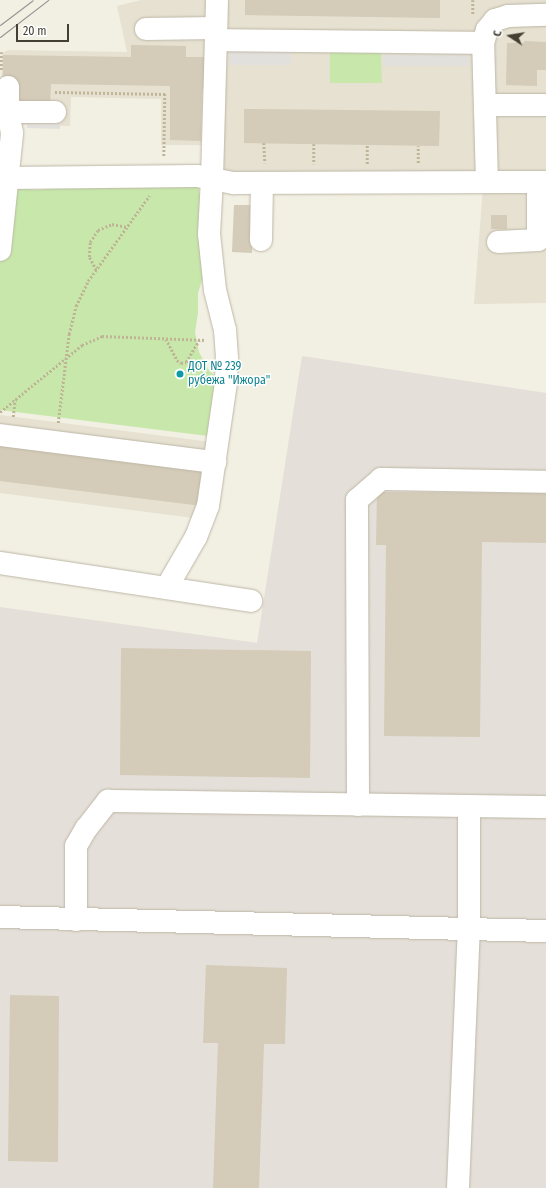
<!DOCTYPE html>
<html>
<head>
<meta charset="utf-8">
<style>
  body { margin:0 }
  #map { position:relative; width:546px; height:1188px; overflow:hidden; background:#f2efe3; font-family:"Fira Sans Condensed",sans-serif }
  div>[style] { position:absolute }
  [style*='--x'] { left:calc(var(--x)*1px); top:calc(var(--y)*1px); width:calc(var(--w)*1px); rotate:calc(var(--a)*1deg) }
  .residential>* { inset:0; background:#e6e1d1 }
  .industrial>* { inset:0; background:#e4dfd8 }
  .green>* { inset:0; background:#c7e8aa }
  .parking>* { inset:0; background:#e2e0dc }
  .building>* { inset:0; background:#d4cbb8 }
  .path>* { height:2.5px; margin-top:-1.25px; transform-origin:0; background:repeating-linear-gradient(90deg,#bfb496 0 2px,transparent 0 4px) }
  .roads { filter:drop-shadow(0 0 1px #bdb7a6) drop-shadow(0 0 1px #bdb7a6) }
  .minor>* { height:22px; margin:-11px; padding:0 11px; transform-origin:11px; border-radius:11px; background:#fff }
  .tram>* { height:1px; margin:-0.5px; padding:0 0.5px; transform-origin:0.5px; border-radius:0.5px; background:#939393 }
  .dots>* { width:11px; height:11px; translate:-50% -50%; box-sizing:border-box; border:2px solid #fff; border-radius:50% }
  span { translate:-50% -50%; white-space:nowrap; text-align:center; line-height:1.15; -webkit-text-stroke:3px #fff; paint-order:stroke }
  .culture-label { font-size:12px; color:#0d838f }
  .left { translate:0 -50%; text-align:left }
  .north { position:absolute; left:490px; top:16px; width:40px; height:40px; -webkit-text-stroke:3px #fff; paint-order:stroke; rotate:282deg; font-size:11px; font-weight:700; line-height:16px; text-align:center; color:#443f33 }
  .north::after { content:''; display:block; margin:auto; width:14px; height:18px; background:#443f33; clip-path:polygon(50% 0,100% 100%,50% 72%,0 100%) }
  .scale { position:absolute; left:16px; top:24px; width:53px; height:18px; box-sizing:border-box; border:2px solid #443f33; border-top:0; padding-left:5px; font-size:12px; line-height:14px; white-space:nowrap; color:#443f33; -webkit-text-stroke:3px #fff; paint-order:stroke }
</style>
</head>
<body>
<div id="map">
  <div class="residential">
    <i style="clip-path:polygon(141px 0,546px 0,546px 303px,474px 304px,483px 188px,210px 189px,209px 145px,161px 145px,161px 99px,71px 97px,70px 126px,0 124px,2px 53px,8px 50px,127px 52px,117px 6px)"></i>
    <i style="clip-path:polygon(0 415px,211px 442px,201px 519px,0 493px)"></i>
  </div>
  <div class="industrial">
    <i style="clip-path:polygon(302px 356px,546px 393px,546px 1188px,0 1188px,0 607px,257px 643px)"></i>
  </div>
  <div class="green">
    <i style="clip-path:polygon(330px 50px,376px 50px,381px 54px,382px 83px,330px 83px)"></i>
    <i style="clip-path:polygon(0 177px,24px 187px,35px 190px,67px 187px,138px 188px,197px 184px,201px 198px,203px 235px,200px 255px,204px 274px,198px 293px,198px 313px,195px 332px,199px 352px,208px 369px,219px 380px,208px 436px,0 410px)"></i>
  </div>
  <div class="parking">
    <i style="clip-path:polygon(230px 51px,291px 51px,291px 65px,230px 65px)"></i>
    <i style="clip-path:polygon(383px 55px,469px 55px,469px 66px,383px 66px)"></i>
    <i style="clip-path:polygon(27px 117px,60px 118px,60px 129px,27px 128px)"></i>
  </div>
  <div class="building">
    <i style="clip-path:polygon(245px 0,440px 0,440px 18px,245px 15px)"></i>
    <i style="clip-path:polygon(524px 41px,546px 42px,546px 70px,537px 70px,537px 86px,506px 85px,507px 43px,524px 43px)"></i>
    <i style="clip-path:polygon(131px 45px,186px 46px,186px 57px,209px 57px,209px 89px,202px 89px,201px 141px,170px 140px,170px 86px,51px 84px,50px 106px,12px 105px,3px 85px,3px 55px,131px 57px)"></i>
    <i style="clip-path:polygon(244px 109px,440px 111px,439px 146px,244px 143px)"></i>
    <i style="clip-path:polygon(234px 205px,253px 205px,252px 253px,232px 252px)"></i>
    <i style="clip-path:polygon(491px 215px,507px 215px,507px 229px,491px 229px)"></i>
    <i style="clip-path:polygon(0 446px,206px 471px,202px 506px,0 481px)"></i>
    <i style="clip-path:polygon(377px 492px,546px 493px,546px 543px,482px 542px,480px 737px,384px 736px,386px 545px,376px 545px)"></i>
    <i style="clip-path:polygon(121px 648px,311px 651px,310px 778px,120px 775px)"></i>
    <i style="clip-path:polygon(206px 965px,287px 968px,285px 1044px,264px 1044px,259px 1188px,213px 1188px,218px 1043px,203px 1043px)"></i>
    <i style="clip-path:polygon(10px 995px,59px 996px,58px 1162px,8px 1161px)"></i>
  </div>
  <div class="path">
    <i style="--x:473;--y:0;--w:15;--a:90"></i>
    <i style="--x:1;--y:70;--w:18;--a:-90"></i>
    <i style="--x:55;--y:92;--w:110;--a:1"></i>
    <i style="--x:165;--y:94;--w:62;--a:90.9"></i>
    <i style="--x:264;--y:143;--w:20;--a:87"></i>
    <i style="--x:314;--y:144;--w:20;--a:90"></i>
    <i style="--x:418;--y:163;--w:17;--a:-90"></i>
    <i style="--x:367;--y:164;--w:19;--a:-90"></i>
    <i style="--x:96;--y:270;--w:15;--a:-118"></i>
    <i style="--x:89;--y:257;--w:15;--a:-86"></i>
    <i style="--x:90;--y:242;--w:14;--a:-56"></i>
    <i style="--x:98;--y:230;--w:15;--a:-23"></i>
    <i style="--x:112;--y:224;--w:15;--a:11"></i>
    <i style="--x:166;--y:339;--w:24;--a:62"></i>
    <i style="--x:177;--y:360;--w:5;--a:37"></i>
    <i style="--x:181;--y:363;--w:5;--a:-11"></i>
    <i style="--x:186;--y:362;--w:26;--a:-59"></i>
    <i style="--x:0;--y:412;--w:106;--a:-39.3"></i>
    <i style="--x:82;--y:345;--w:22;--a:-24"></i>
    <i style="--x:102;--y:336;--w:104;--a:2.2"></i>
    <i style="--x:13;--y:417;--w:17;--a:-83"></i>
    <i style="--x:58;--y:423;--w:90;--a:-83"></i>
    <i style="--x:69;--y:334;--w:29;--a:-76"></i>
    <i style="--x:76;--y:306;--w:28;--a:-64"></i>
    <i style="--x:88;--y:281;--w:105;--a:-54.3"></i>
  </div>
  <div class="roads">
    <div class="minor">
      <i style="--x:146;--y:29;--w:70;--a:-0.8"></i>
      <i style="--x:216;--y:40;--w:40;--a:-88.6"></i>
      <i style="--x:485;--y:105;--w:61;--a:0"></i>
      <i style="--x:8;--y:112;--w:47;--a:0"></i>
      <i style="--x:7;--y:178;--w:190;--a:-0.6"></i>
      <i style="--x:197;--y:176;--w:38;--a:11"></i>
      <i style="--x:234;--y:183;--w:312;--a:-0.2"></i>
      <i style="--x:487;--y:182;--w:139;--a:-91.6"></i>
      <i style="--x:483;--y:43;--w:14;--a:-73"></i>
      <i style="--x:487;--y:30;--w:13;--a:-51"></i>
      <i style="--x:495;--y:20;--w:14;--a:-17"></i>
      <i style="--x:508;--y:16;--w:38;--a:-2"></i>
      <i style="--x:261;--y:240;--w:57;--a:-89"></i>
      <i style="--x:498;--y:242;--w:40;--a:-2.9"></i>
      <i style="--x:538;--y:240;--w:58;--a:-90"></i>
      <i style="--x:0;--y:250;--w:118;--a:-84.1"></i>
      <i style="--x:12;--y:133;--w:21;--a:-101"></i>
      <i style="--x:8;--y:112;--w:25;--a:-90"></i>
      <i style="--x:0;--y:435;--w:217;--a:7.2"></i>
      <i style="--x:0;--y:563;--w:254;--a:8.6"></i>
      <i style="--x:167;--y:587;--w:58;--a:-59.9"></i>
      <i style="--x:196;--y:537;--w:33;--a:-69"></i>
      <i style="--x:208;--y:506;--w:125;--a:-81.7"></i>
      <i style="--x:226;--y:382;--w:24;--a:-88"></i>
      <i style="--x:227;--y:358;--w:28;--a:-94"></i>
      <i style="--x:225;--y:330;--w:41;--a:-104"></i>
      <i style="--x:215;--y:290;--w:56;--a:-96.1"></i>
      <i style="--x:209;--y:234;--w:55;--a:-86.9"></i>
      <i style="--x:212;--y:179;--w:139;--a:-88.4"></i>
      <i style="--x:216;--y:40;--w:267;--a:0.6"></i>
      <i style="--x:358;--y:805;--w:305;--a:-90.2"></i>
      <i style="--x:357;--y:500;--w:32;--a:-41"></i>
      <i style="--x:381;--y:479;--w:165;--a:1"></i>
      <i style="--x:0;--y:917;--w:546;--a:1.47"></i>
      <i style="--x:76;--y:920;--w:74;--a:-90"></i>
      <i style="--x:76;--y:846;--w:20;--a:-60"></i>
      <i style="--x:86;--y:829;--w:36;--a:-52"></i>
      <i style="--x:108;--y:801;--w:438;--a:0.8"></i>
      <i style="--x:458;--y:1188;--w:260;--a:-87.6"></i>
      <i style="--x:469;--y:928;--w:122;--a:-90"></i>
    </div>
  </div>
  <div class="tram">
    <i style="--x:0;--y:25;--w:41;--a:-37.1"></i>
    <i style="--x:0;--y:37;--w:61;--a:-37.6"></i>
  </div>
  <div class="dots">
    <i style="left:180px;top:374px;background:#0f9aa8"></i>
  </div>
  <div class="culture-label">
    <span class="left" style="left:188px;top:374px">ДОТ № 239<br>рубежа "Ижора"</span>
  </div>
  <div class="north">С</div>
  <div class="scale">20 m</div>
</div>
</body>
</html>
